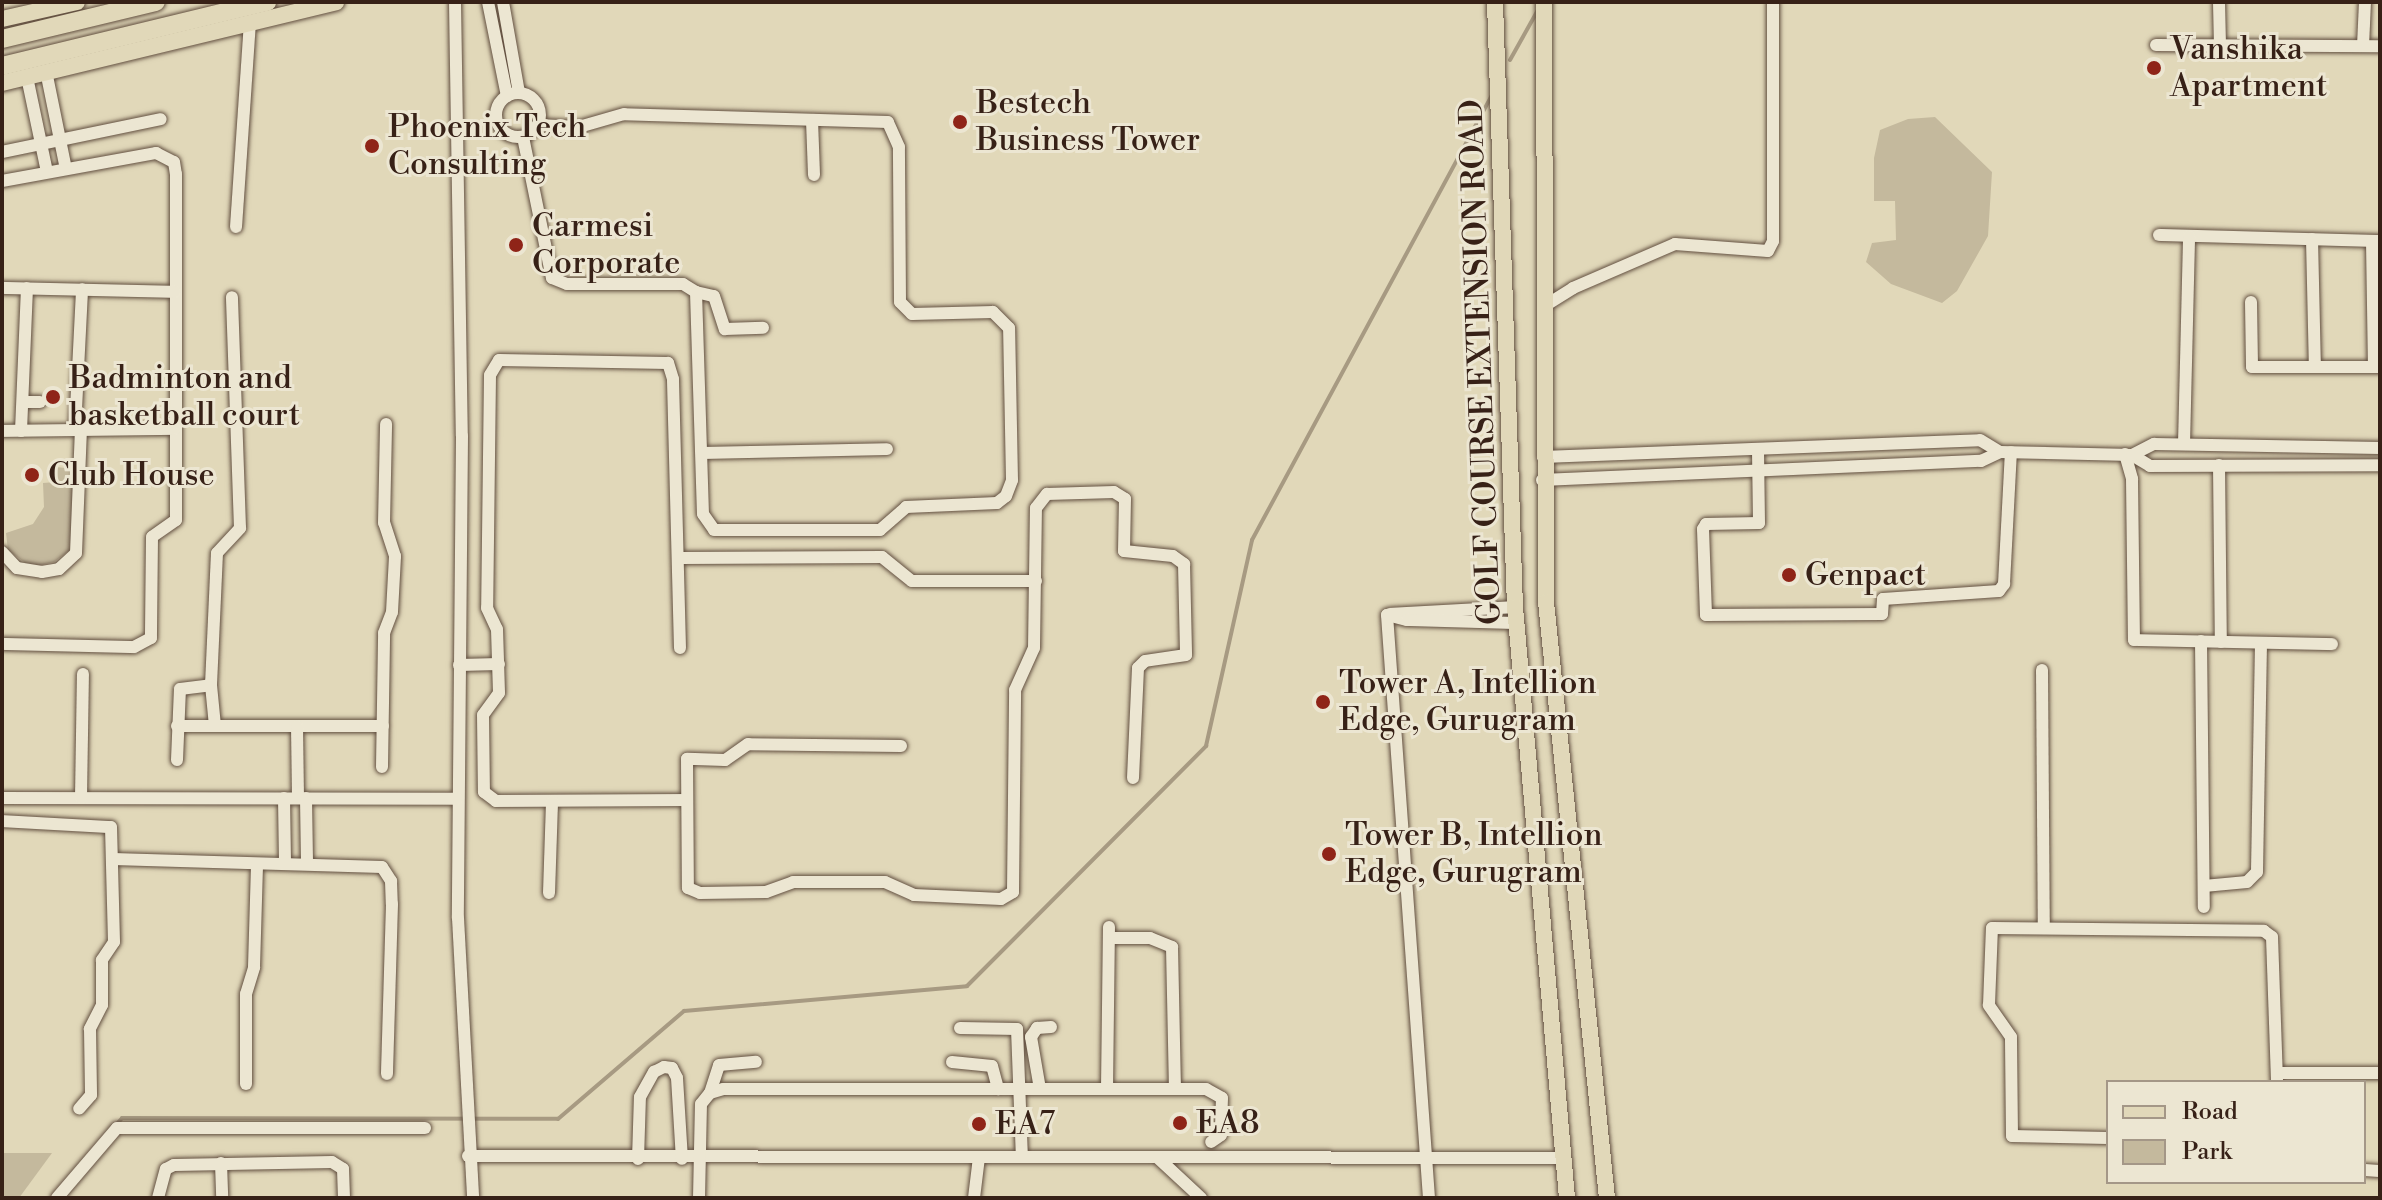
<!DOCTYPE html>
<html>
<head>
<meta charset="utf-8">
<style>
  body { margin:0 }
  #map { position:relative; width:2382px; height:1200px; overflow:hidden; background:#e1d8b9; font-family:"Libre Bodoni",serif }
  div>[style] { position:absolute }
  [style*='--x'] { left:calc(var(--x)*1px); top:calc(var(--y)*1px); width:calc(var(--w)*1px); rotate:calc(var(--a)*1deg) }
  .green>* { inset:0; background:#c4b99d }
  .stream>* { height:4px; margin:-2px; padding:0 2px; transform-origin:2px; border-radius:2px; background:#a79a82 }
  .roads { filter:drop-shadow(0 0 2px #624f40) drop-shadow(0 0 2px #624f40) }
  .minor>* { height:12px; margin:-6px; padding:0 6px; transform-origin:6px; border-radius:6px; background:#ece6d2 }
  .minor>.ring { margin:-6px; padding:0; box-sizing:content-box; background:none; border:12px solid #ece6d2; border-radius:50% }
  .major>* { height:16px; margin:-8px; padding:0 8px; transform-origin:8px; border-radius:8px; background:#e1d8b9 }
  .highway>* { height:18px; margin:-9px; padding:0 9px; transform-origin:9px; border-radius:9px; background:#e1d8b9 }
  .dots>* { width:22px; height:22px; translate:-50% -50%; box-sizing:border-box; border:4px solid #ece6d2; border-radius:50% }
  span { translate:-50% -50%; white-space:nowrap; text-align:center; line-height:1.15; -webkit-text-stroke:6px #ece6d2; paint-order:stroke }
  .poi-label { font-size:32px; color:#372117 }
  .left { translate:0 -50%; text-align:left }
  .street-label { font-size:32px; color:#372117 }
  .frame { position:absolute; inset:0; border:4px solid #372117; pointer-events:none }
  .legend { position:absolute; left:2106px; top:1080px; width:260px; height:104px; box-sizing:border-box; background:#ece6d2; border:2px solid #a49787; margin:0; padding:10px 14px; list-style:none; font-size:24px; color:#372117 }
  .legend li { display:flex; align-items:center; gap:16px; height:40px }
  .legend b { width:40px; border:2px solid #a49787 }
</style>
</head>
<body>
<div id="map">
  <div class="green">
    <i style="clip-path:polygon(1935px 117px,1992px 172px,1988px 236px,1957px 291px,1942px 303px,1891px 284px,1866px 262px,1872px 243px,1896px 240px,1895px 201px,1874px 201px,1874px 158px,1880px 130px,1908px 119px)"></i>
    <i style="clip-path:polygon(56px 467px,75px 469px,75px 546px,54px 562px,31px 567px,8px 550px,6px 533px,33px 524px,44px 507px,43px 483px,56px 482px)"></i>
    <i style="clip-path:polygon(2px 1153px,52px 1153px,19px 1198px,2px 1198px)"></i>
  </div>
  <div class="stream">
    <i style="--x:1510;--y:60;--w:57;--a:-60.8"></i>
    <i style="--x:116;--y:1125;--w:9;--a:-49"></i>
    <i style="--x:122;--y:1118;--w:436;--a:0.1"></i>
    <i style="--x:558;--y:1119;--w:166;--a:-40.6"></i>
    <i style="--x:684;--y:1011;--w:284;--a:-5"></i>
    <i style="--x:967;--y:986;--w:339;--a:-45.1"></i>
    <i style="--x:1206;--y:746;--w:211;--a:-77.4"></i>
    <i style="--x:1252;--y:540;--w:506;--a:-61.66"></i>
  </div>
  <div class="roads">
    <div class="minor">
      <i style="--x:455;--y:2;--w:434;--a:89.1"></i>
      <i style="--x:462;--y:436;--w:482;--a:90.5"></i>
      <i style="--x:458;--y:918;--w:280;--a:86.9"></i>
      <i style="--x:488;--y:2;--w:96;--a:78.6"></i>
      <i style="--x:503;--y:2;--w:92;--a:80"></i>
      <i style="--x:2219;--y:2;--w:44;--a:88.7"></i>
      <i style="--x:2156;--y:45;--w:224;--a:0.3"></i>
      <i style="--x:2363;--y:46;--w:44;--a:-87.4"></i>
      <i style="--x:46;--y:71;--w:100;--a:78.5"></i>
      <i style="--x:27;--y:77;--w:97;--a:78.1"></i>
      <i class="ring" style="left:496px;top:93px;width:32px;height:32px"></i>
      <i style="--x:812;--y:120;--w:55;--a:87.9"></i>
      <i style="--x:523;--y:137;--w:144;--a:78.4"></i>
      <i style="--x:552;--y:278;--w:16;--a:22"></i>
      <i style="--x:567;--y:284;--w:116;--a:0"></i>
      <i style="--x:683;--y:284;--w:15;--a:32"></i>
      <i style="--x:696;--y:292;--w:222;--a:88.2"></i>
      <i style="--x:703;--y:514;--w:19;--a:55"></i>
      <i style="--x:714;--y:530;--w:166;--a:0"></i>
      <i style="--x:880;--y:530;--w:35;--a:-41"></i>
      <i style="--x:906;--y:507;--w:91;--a:-2.5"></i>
      <i style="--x:997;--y:503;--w:11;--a:-38"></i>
      <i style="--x:1006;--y:496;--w:17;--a:-69"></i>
      <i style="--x:1012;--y:480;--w:152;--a:-91.1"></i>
      <i style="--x:1009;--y:328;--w:23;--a:-135"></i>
      <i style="--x:993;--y:312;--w:81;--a:178.6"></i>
      <i style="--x:912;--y:314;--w:17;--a:-135"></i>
      <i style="--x:900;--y:302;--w:155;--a:-90.4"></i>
      <i style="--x:899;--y:147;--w:27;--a:-114"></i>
      <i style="--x:888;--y:122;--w:264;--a:-178.3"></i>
      <i style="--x:624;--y:114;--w:47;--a:163.9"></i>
      <i style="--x:579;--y:127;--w:41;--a:-177.2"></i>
      <i style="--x:2;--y:152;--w:162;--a:-11.7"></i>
      <i style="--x:2;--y:181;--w:157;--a:-10.3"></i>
      <i style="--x:156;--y:153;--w:20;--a:27"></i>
      <i style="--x:174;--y:162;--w:12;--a:81"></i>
      <i style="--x:176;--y:174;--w:346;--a:90"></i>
      <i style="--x:176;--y:520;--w:29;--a:145"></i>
      <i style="--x:152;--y:537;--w:101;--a:90.6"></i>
      <i style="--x:151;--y:638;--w:19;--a:152"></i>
      <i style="--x:134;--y:647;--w:132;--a:-178.7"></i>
      <i style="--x:236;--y:227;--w:205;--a:-86.1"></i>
      <i style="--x:2159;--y:235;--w:221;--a:1.6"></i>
      <i style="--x:2312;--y:239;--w:128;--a:88.7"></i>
      <i style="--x:2372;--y:241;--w:126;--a:89.1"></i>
      <i style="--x:2;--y:288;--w:173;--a:1.3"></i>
      <i style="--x:696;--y:292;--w:18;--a:13"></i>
      <i style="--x:714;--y:296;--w:35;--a:72"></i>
      <i style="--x:725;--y:329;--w:38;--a:-2"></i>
      <i style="--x:2251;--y:302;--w:65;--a:89.1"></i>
      <i style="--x:2252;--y:367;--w:128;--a:0"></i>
      <i style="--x:1543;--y:307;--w:36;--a:-32"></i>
      <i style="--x:1573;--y:288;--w:111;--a:-23.3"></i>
      <i style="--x:1675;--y:244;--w:93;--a:4.3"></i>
      <i style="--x:1768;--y:251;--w:11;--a:-63"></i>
      <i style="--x:1773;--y:241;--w:239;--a:-90"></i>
      <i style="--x:23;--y:402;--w:17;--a:0"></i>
      <i style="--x:75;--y:429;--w:140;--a:-87.1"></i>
      <i style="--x:2;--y:431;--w:172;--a:-0.7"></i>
      <i style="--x:21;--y:431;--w:143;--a:-87.6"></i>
      <i style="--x:2184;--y:444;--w:208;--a:-88.6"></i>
      <i style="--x:1758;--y:451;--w:72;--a:89.2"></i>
      <i style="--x:1759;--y:523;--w:53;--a:178.9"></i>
      <i style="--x:1706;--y:524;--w:6;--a:121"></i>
      <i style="--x:1703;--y:529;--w:86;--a:88"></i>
      <i style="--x:1706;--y:615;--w:176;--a:-0.3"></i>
      <i style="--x:1882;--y:614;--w:15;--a:-86"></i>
      <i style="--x:1883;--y:599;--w:116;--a:-3.9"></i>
      <i style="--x:1999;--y:591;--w:9;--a:-54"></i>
      <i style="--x:2004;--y:584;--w:132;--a:-87"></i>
      <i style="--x:702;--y:453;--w:185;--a:-1.2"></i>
      <i style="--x:2125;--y:454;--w:26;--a:74"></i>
      <i style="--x:2132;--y:479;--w:161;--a:89.3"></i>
      <i style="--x:2134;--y:640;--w:198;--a:1.2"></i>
      <i style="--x:2132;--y:455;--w:21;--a:31"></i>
      <i style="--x:2150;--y:466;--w:230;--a:-0.2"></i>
      <i style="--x:1543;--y:457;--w:437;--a:-2.2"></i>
      <i style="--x:1980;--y:440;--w:23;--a:31"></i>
      <i style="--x:2219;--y:465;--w:177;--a:89.4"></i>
      <i style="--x:1542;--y:480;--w:439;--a:-2.5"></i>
      <i style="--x:1981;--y:461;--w:21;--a:-25"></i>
      <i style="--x:2000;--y:452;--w:132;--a:1.3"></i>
      <i style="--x:2132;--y:455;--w:25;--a:-27"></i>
      <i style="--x:2154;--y:444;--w:226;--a:1"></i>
      <i style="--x:2;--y:552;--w:22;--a:47"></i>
      <i style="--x:17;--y:568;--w:25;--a:9"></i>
      <i style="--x:42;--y:572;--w:17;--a:-10"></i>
      <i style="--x:59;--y:569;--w:23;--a:-43"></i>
      <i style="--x:76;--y:553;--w:123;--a:-87.7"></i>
      <i style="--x:680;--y:558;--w:202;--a:-0.3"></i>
      <i style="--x:882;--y:557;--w:38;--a:39"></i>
      <i style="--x:912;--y:581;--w:124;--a:0"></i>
      <i style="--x:1390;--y:614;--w:125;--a:-3.2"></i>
      <i style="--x:1387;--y:615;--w:585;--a:85.88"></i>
      <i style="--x:1387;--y:615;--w:21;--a:14"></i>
      <i style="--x:1407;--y:620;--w:110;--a:1.6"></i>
      <i style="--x:2201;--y:641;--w:266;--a:89.4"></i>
      <i style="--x:680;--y:648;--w:269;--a:-91.5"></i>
      <i style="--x:673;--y:379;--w:17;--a:-107"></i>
      <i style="--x:668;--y:363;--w:169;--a:-179"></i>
      <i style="--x:499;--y:360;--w:17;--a:121"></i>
      <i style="--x:490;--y:375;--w:233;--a:90.7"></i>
      <i style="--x:487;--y:608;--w:23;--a:65"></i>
      <i style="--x:497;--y:629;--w:64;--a:88.2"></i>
      <i style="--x:499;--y:693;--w:27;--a:126"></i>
      <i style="--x:483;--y:715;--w:77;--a:89.3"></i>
      <i style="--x:484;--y:792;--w:15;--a:37"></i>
      <i style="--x:496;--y:801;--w:188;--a:-0.3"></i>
      <i style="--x:459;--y:665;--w:40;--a:-1.4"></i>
      <i style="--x:2042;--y:670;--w:258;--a:89.6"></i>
      <i style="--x:177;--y:726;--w:206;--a:0"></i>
      <i style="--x:215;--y:726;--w:41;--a:-95.6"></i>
      <i style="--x:211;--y:685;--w:132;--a:-87.4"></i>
      <i style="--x:217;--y:553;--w:34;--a:-47"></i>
      <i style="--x:240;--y:528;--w:231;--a:-92"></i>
      <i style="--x:297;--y:726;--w:72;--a:89.2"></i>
      <i style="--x:901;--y:746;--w:153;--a:-179.3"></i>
      <i style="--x:748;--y:744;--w:28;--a:145"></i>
      <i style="--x:725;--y:760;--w:38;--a:-178"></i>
      <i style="--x:687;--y:759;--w:129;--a:89.6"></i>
      <i style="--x:688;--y:888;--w:13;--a:23"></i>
      <i style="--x:700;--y:893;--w:66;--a:-0.9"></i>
      <i style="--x:766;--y:892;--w:29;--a:-20"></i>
      <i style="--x:793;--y:882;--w:92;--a:0"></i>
      <i style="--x:885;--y:882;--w:32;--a:24"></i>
      <i style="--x:914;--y:895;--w:87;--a:2.6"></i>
      <i style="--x:1001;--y:899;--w:14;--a:-30"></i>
      <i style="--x:1013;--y:892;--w:202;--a:-89.4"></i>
      <i style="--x:1015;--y:690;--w:46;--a:-65.7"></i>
      <i style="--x:1034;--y:648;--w:140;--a:-89.2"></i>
      <i style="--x:1036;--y:508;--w:18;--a:-52"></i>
      <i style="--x:1047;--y:494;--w:67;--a:-1.7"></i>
      <i style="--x:1114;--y:492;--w:13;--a:32"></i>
      <i style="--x:1125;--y:499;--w:52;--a:91.1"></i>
      <i style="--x:1124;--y:551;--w:49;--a:5.8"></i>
      <i style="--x:1173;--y:556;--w:14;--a:36"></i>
      <i style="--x:1184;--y:564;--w:91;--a:88.7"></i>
      <i style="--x:1186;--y:655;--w:41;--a:171.7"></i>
      <i style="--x:1145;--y:661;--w:10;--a:135"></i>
      <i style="--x:1138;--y:668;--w:110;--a:92.6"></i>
      <i style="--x:177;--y:760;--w:71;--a:-87.6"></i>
      <i style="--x:180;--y:689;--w:31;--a:-7"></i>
      <i style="--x:382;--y:767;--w:134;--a:-89.1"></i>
      <i style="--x:384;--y:633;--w:22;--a:-69"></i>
      <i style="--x:392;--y:612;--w:56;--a:-86.9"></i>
      <i style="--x:395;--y:556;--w:35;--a:-108"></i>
      <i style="--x:384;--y:523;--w:99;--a:-88.8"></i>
      <i style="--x:2;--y:798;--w:455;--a:0.1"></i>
      <i style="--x:81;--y:798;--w:124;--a:-89.1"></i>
      <i style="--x:284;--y:798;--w:64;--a:89.1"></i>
      <i style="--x:306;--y:798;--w:64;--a:89.1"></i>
      <i style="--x:2;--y:821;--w:109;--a:3.2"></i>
      <i style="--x:111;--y:827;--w:115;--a:88.5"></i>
      <i style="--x:114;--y:942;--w:22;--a:124"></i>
      <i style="--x:102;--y:960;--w:45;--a:90"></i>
      <i style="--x:102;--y:1005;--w:27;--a:117"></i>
      <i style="--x:90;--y:1029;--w:66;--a:89.1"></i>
      <i style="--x:91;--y:1095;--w:18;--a:131"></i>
      <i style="--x:113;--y:859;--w:269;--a:1.7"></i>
      <i style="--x:382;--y:867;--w:17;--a:57"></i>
      <i style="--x:391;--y:881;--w:23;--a:88"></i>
      <i style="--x:392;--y:904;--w:170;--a:91.7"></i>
      <i style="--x:2204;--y:886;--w:43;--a:-5.3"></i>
      <i style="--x:2247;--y:882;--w:14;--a:-45"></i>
      <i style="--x:2257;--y:872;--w:229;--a:-89"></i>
      <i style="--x:549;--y:893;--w:91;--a:-88.1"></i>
      <i style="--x:1110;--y:938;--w:40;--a:0"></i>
      <i style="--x:1150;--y:938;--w:24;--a:22"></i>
      <i style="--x:1172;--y:947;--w:141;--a:88.8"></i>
      <i style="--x:960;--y:1028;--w:57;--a:1"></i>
      <i style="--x:1017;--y:1029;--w:128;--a:87.8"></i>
      <i style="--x:952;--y:1062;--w:40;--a:5.7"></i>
      <i style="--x:992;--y:1066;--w:24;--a:75"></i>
      <i style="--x:2277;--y:1073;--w:103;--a:0"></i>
      <i style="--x:246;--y:1084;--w:90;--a:-90"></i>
      <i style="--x:246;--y:994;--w:28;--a:-73"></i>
      <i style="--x:254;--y:967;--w:103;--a:-88.3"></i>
      <i style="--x:1040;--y:1089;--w:53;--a:-99.8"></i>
      <i style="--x:1031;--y:1037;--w:11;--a:-56"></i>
      <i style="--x:1037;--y:1028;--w:14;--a:-4"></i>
      <i style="--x:1107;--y:1089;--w:162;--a:-89.3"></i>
      <i style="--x:710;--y:1093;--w:29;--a:-72"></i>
      <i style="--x:719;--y:1065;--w:37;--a:-5"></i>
      <i style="--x:2108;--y:1138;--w:96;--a:-178.8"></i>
      <i style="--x:2012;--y:1136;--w:99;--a:-90.6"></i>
      <i style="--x:2011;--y:1037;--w:39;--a:-125"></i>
      <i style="--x:1989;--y:1005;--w:77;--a:-87.8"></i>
      <i style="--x:1992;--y:928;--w:272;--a:0.6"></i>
      <i style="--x:2264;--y:931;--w:10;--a:37"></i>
      <i style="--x:2272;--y:937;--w:145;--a:88"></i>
      <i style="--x:468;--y:1156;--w:1096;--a:0.1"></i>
      <i style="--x:1158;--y:1158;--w:59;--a:42.9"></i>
      <i style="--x:638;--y:1159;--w:62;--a:-88.2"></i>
      <i style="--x:640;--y:1097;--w:29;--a:-61"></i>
      <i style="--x:654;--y:1072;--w:11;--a:-27"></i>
      <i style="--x:664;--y:1067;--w:8;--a:7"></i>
      <i style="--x:672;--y:1068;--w:11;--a:63"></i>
      <i style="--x:677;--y:1078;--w:81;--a:86.5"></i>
      <i style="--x:221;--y:1163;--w:35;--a:88"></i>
      <i style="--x:2364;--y:1170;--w:16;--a:4"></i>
      <i style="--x:57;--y:1198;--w:92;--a:-49.4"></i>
      <i style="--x:117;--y:1128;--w:308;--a:0"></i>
      <i style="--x:158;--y:1198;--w:30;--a:-75"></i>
      <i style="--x:166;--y:1169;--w:9;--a:-27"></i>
      <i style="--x:174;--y:1165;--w:158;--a:-1.1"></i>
      <i style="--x:332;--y:1162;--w:13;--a:32"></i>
      <i style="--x:343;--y:1169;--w:29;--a:88"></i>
      <i style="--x:699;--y:1198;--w:94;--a:-88.8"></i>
      <i style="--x:701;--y:1104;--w:14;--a:-51"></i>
      <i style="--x:710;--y:1093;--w:14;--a:-17"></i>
      <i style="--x:723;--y:1089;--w:483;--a:0"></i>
      <i style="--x:1206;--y:1089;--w:18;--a:29"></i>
      <i style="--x:1222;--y:1098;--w:37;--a:92"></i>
      <i style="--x:1221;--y:1135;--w:12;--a:145"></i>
      <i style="--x:974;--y:1198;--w:41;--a:-83"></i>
    </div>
    <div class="major">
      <i style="--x:1495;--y:2;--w:605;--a:88.11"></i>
      <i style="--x:1515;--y:607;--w:593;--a:84.97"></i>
      <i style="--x:1544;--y:2;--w:600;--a:89.81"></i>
      <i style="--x:1546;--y:602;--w:599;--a:84.16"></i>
      <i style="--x:2;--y:19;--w:77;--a:-12.8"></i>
      <i style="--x:2;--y:83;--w:344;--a:-13.6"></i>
    </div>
    <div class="highway">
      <i style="--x:2;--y:39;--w:158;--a:-13.5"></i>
      <i style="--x:2;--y:66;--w:273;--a:-13.6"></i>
    </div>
  </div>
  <div class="dots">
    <i style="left:2154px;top:68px;background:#8f2418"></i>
    <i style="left:960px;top:122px;background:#8f2418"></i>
    <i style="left:372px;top:146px;background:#8f2418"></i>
    <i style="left:516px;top:245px;background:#8f2418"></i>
    <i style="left:53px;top:397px;background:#8f2418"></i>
    <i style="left:32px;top:475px;background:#8f2418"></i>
    <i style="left:1789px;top:575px;background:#8f2418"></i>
    <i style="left:1323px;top:702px;background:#8f2418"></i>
    <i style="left:1329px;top:854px;background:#8f2418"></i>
    <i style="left:1180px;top:1123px;background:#8f2418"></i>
    <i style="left:979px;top:1124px;background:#8f2418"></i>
  </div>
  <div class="poi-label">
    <span class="left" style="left:2170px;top:68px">Vanshika<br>Apartment</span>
    <span class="left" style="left:976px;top:122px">Bestech<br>Business Tower</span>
    <span class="left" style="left:388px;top:146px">Phoenix Tech<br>Consulting</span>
    <span class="left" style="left:532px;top:245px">Carmesi<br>Corporate</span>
    <span class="left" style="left:69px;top:397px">Badminton and<br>basketball court</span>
    <span class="left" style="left:48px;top:475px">Club House</span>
    <span class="left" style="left:1805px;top:575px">Genpact</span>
    <span class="left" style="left:1339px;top:702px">Tower A, Intellion<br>Edge, Gurugram</span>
    <span class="left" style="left:1345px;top:854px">Tower B, Intellion<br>Edge, Gurugram</span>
    <span class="left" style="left:1196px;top:1123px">EA8</span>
    <span class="left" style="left:995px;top:1124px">EA7</span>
  </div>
  <div class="street-label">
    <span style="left:1481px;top:362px;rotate:-92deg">GOLF COURSE EXTENSION ROAD</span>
  </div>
  <div class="frame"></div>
  <ul class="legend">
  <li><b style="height:10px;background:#e1d8b9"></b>Road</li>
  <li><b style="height:22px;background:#c4b99d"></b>Park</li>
  </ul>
</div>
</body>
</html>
